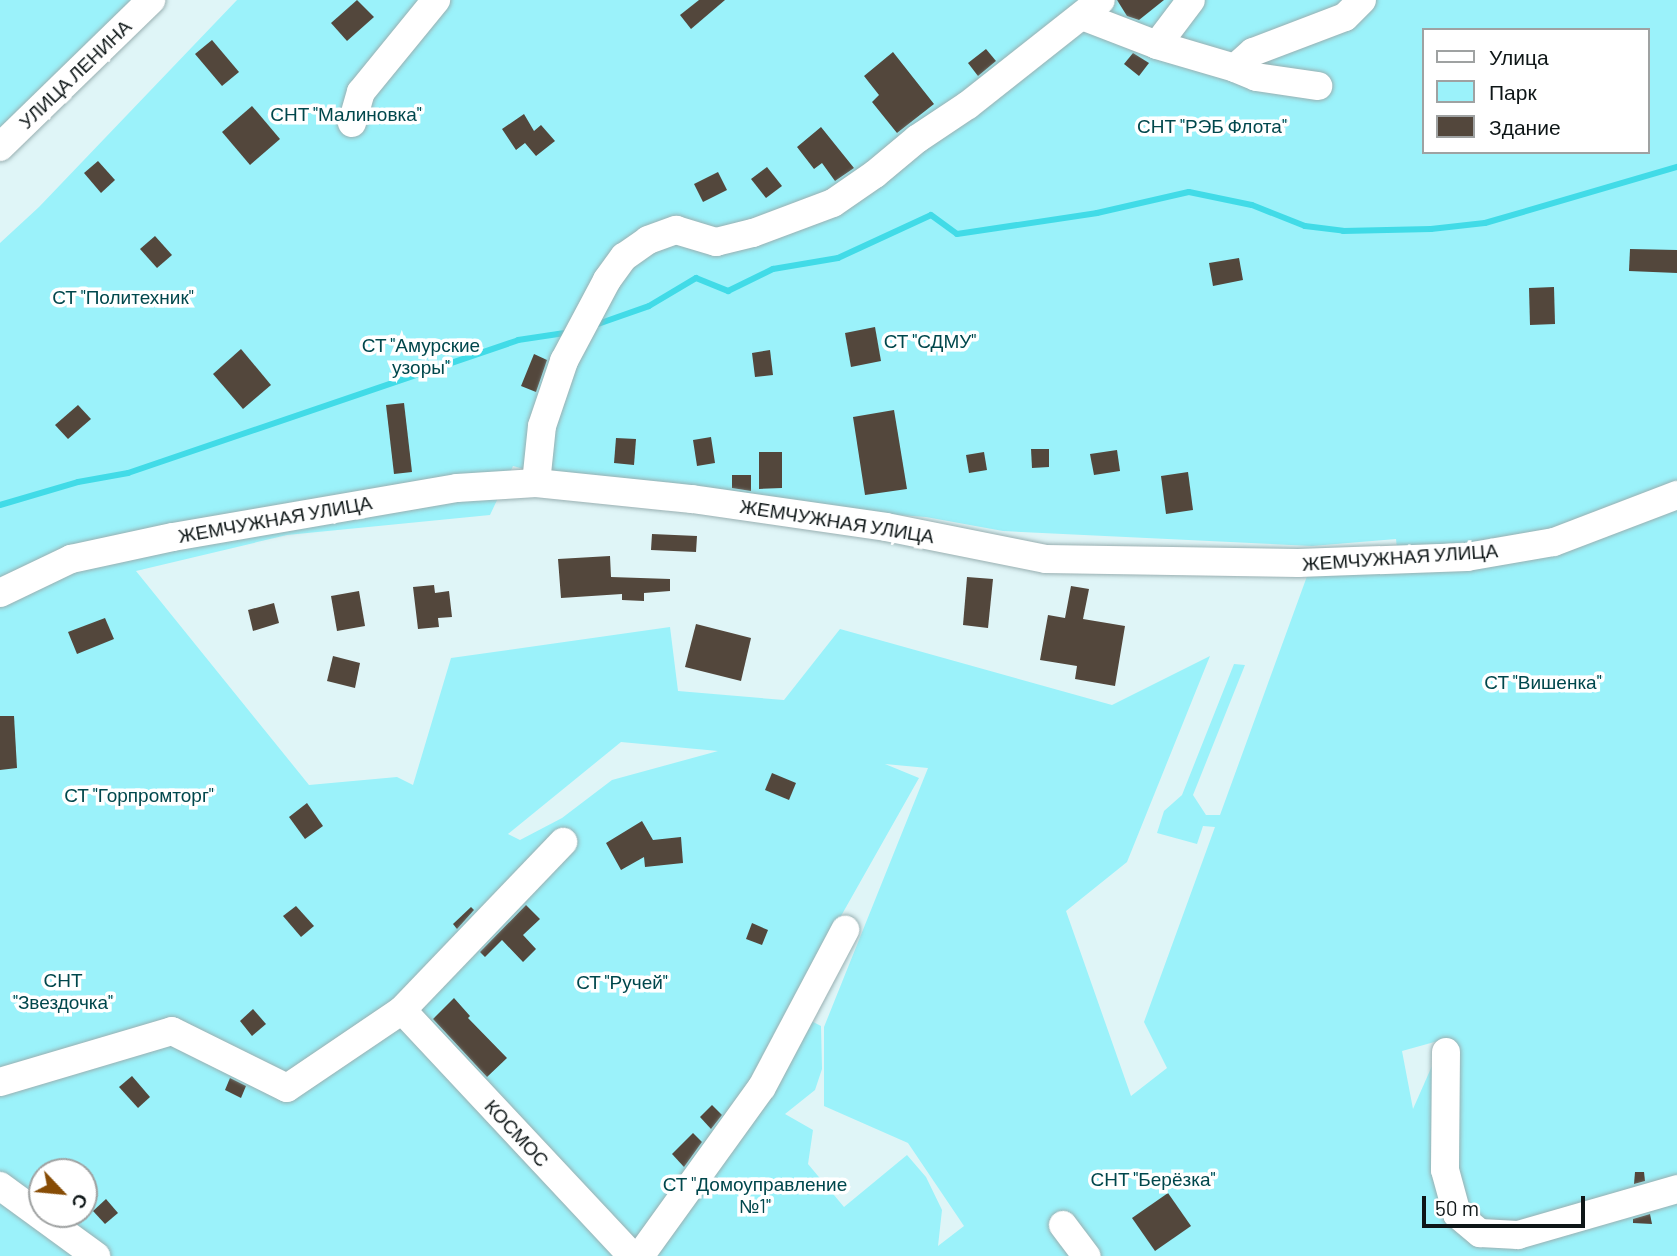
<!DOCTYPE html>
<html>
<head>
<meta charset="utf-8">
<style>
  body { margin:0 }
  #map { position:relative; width:1677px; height:1256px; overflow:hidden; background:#dff5f7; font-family:Barlow,sans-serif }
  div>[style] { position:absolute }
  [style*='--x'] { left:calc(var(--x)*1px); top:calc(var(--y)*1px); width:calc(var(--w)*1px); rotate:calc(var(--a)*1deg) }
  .green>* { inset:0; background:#9bf2fa }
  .stream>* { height:6px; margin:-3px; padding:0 3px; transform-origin:3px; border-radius:3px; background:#41dbe7 }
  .building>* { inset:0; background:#53473c }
  .roads { filter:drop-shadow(0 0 2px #99afb1) drop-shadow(0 0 2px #99afb1) }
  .minor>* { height:28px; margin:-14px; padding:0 14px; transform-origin:14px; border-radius:14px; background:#fff }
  span { translate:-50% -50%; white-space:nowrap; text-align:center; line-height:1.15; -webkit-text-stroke:7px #fff; paint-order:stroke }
  .street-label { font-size:19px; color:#0e1617 }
  .park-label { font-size:19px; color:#00474c }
  .legend { position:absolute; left:1422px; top:28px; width:228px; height:126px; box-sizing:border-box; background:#fff; border:2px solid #9fa2a2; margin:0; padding:9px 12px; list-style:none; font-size:21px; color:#0e1617 }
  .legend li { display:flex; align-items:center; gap:14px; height:35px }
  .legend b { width:35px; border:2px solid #9fa2a2 }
  .north { position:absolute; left:28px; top:1158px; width:70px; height:70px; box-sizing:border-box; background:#fff; border:2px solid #9fa2a2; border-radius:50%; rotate:116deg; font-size:19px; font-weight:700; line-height:28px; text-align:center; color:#0e1617 }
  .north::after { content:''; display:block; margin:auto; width:24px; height:32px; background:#874c05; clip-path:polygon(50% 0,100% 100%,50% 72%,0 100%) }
  .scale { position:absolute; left:1422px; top:1196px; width:163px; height:32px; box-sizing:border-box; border:4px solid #0e1617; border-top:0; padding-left:9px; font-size:21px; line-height:24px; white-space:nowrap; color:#0e1617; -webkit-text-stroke:5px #fff; paint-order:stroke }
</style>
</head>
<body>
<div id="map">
  <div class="green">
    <i style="clip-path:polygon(0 0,138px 0,0 136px)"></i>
    <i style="clip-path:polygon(evenodd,237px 0,1677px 0,1677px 1256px,0 1256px,0 243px,39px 207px,237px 0,1423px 30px,1647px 30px,1647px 152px,1423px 152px,1423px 30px,237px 0,513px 466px,552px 477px,790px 507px,926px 517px,1003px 531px,1312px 546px,1396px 539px,1399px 567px,1310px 568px,1220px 815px,1206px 815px,1193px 795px,1245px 665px,1234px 664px,1182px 795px,1164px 811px,1157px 833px,1197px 844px,1203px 826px,1215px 827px,1144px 1022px,1167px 1068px,1131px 1096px,1066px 911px,1127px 862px,1210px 656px,1112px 705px,840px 629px,784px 700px,678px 691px,670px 627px,451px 658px,413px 785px,397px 777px,309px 785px,136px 571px,287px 535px,490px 515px,513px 466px,237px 0,621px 742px,718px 751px,612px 780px,562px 818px,520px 840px,508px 834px,621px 742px,237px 0,885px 764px,928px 768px,824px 1027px,824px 1106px,908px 1143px,964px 1226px,938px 1246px,942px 1210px,926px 1177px,907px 1155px,844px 1207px,808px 1164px,813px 1130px,785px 1114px,815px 1090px,822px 1069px,821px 1026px,794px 1012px,828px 939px,919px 778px,885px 764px,237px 0,1438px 1041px,1439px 1050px,1413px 1109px,1402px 1051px,1438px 1041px,237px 0,42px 1172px,84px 1172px,84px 1214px,42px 1214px,42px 1172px)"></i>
  </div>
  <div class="stream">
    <i style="--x:595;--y:325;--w:57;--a:-19.4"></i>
    <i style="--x:649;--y:306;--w:55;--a:-30.8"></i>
    <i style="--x:696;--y:278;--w:35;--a:22"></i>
    <i style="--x:728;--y:291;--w:50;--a:-26.1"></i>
    <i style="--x:773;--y:269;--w:66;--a:-9.6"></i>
    <i style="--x:838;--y:258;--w:102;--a:-24.8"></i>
    <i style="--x:931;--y:215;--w:32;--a:36"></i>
    <i style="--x:957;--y:234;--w:142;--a:-8.5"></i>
    <i style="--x:1097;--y:213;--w:94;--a:-12.9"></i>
    <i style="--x:1189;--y:192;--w:64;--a:11.7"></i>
    <i style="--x:1252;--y:205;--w:57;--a:21.6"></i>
    <i style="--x:1305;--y:226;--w:38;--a:7"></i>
    <i style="--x:1343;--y:231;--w:88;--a:-1.3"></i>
    <i style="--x:1431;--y:229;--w:54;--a:-6.3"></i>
    <i style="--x:1485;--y:223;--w:200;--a:-16.3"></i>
    <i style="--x:0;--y:505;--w:81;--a:-16.4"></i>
    <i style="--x:78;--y:482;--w:51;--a:-10.2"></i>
    <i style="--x:128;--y:473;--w:412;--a:-18.8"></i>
    <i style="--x:518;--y:340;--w:54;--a:-8.6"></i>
  </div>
  <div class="building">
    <i style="clip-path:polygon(357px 0,374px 17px,347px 41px,331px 23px)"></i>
    <i style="clip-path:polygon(699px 0,725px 0,691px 29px,680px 15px)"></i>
    <i style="clip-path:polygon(1117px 0,1164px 0,1139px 20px,1127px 16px)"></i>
    <i style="clip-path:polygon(212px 40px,239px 72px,222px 86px,195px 54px)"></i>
    <i style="clip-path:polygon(986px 49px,996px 61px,978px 76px,968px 63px)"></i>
    <i style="clip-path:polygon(893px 52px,934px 104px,897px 133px,872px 102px,879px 95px,864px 76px)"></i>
    <i style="clip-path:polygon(1133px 53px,1149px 63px,1139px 76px,1124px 64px)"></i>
    <i style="clip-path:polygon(252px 106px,280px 139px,250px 165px,222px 132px)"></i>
    <i style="clip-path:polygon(524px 114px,534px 131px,541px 125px,555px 141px,536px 156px,525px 143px,516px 150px,502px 129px)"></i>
    <i style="clip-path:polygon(821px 127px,854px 168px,835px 181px,822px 163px,814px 169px,797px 147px)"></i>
    <i style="clip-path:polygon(98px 161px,115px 180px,101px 193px,84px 173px)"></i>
    <i style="clip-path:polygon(767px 167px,782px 186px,766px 198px,751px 179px)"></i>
    <i style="clip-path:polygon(718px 172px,727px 190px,703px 202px,694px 184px)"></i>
    <i style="clip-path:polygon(155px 236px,172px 255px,157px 268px,140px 249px)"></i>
    <i style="clip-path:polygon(1630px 249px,1677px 250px,1677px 273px,1629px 271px)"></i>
    <i style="clip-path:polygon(1239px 258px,1243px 280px,1213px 286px,1209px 263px)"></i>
    <i style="clip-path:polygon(1554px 287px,1555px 324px,1530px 325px,1529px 288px)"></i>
    <i style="clip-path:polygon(875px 327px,881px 361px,851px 367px,845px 333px)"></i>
    <i style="clip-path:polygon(241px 349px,271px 385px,243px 409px,213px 374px)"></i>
    <i style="clip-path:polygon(770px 350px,773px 375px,755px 377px,752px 353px)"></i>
    <i style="clip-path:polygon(534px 354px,547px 360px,536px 392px,521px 386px)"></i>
    <i style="clip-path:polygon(404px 403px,412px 472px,394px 474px,386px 405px)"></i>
    <i style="clip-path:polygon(78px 405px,91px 419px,68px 439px,55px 425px)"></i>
    <i style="clip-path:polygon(894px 410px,907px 489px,865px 495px,853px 417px)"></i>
    <i style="clip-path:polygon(711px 437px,715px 463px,697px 466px,693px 440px)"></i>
    <i style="clip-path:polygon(616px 438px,636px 439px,634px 465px,614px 463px)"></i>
    <i style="clip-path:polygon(1031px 449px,1049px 449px,1049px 467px,1032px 468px)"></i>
    <i style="clip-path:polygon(1117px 450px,1120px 471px,1094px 475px,1090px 454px)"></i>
    <i style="clip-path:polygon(759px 452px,782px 452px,782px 488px,759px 489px)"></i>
    <i style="clip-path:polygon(984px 452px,987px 470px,969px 473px,966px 455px)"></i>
    <i style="clip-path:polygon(1188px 472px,1193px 510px,1166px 514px,1161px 476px)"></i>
    <i style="clip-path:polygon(732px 475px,751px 475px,751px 491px,732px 488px)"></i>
    <i style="clip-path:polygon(652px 534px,697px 536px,696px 552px,651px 550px)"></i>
    <i style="clip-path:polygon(610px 556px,611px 577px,670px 579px,670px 591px,644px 593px,644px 601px,622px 600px,622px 594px,561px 598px,558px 559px)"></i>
    <i style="clip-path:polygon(967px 577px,993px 579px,988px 628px,963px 625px)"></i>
    <i style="clip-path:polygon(434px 585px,435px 593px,449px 591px,452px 617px,438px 618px,439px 627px,418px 629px,413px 587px)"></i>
    <i style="clip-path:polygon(1071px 586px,1089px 589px,1083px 619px,1125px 626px,1115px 686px,1075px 679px,1077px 666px,1040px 660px,1048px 615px,1065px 618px)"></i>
    <i style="clip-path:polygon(359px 591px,365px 626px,337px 631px,331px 596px)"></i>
    <i style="clip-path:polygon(274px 603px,279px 623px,253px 631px,248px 610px)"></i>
    <i style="clip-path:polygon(105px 618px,114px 639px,77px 654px,68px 632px)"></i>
    <i style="clip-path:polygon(696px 624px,751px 638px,741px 681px,685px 667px)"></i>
    <i style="clip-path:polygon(333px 656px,360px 663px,355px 688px,327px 681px)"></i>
    <i style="clip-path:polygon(0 716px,14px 716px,17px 768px,0 770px)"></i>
    <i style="clip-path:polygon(772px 773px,796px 783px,789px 800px,765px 790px)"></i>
    <i style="clip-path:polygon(307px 803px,323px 826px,305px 839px,289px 817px)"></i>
    <i style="clip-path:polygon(642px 821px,653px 840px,681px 837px,683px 863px,645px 867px,644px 857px,621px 870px,606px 843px)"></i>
    <i style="clip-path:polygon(526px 905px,540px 919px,523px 935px,536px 949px,523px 962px,502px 940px,485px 957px,480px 952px)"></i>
    <i style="clip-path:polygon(296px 906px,314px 926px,301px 937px,283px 916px)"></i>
    <i style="clip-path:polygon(471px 907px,474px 910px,457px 929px,453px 924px)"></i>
    <i style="clip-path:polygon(752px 923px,768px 930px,762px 945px,746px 939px)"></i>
    <i style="clip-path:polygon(454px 998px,470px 1016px,468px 1018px,507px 1058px,487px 1077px,433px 1019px)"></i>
    <i style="clip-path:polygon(253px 1009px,266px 1024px,252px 1036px,240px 1021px)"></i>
    <i style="clip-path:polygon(132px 1076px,150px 1097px,138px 1108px,119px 1087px)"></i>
    <i style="clip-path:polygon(230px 1078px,246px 1086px,241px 1098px,225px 1090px)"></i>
    <i style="clip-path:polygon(712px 1105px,722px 1115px,711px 1129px,700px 1117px)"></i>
    <i style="clip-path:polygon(693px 1133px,702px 1142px,684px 1167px,672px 1154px)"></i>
    <i style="clip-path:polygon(1635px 1172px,1644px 1172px,1645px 1181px,1634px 1184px)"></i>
    <i style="clip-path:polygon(1168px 1193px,1191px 1226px,1155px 1251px,1132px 1218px)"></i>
    <i style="clip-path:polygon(106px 1199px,118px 1213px,105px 1224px,93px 1211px)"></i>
    <i style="clip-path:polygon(1650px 1214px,1652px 1224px,1633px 1223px,1633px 1219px)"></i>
  </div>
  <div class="roads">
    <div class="minor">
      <i style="--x:1082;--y:16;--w:80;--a:21.1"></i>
      <i style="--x:1157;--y:45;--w:56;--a:-52.9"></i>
      <i style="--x:1157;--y:45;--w:81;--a:16.4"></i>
      <i style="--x:1235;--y:68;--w:24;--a:-42"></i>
      <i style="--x:1253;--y:52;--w:98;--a:-20.8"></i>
      <i style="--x:1345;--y:17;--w:24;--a:-45"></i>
      <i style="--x:1235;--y:68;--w:23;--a:23"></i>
      <i style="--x:1256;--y:77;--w:63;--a:8.3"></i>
      <i style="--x:352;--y:123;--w:32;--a:-74"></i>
      <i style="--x:361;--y:92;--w:119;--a:-50.8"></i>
      <i style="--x:0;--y:147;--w:211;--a:-44.2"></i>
      <i style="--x:536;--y:483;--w:57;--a:-84"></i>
      <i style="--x:542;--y:426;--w:69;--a:-71.3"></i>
      <i style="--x:564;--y:361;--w:92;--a:-62"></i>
      <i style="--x:607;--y:280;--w:29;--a:-54"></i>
      <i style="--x:624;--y:257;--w:29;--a:-35"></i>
      <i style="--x:648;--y:240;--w:30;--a:-20"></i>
      <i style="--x:676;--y:230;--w:42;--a:16.7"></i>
      <i style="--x:716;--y:242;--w:38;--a:-14"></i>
      <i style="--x:753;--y:233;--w:85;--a:-20.6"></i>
      <i style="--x:833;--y:203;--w:51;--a:-34.6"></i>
      <i style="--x:875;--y:174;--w:55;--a:-39.8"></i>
      <i style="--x:917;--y:139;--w:61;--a:-33.7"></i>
      <i style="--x:968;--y:105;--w:169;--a:-38.3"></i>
      <i style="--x:0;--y:593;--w:79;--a:-25.6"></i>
      <i style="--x:71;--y:559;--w:104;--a:-12.2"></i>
      <i style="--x:173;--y:537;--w:288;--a:-9.8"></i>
      <i style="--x:457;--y:488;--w:79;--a:-3.6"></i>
      <i style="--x:536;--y:483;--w:157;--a:5.9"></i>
      <i style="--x:692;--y:499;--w:196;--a:8.2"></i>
      <i style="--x:886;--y:527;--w:163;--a:11.3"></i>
      <i style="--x:1046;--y:559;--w:252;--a:0.9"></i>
      <i style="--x:1298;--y:563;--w:169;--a:-2"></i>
      <i style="--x:1467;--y:557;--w:88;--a:-9.8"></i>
      <i style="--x:1554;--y:542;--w:132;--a:-20.9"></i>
      <i style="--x:402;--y:1010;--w:337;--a:46.9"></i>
      <i style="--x:1446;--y:1052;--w:118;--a:90.5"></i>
      <i style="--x:1445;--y:1170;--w:46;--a:74.7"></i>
      <i style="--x:1457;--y:1214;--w:30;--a:40"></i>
      <i style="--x:1480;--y:1233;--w:38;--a:3"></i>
      <i style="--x:1518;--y:1235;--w:166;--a:-16.1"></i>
      <i style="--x:0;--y:1082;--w:179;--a:-16.5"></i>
      <i style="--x:172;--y:1031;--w:128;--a:26.4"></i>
      <i style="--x:287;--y:1088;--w:139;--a:-34.1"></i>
      <i style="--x:402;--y:1010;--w:233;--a:-46.2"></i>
      <i style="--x:0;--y:1186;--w:119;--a:36.1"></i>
      <i style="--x:1063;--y:1225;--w:39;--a:53"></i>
      <i style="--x:640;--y:1256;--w:208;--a:-54.2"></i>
      <i style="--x:762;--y:1087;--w:178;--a:-62.1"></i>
    </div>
  </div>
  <div class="street-label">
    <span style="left:75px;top:74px;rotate:-44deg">УЛИЦА ЛЕНИНА</span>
    <span style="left:275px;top:519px;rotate:-10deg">ЖЕМЧУЖНАЯ УЛИЦА</span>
    <span style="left:837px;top:521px;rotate:9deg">ЖЕМЧУЖНАЯ УЛИЦА</span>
    <span style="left:1400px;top:557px;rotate:-4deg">ЖЕМЧУЖНАЯ УЛИЦА</span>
    <span style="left:517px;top:1133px;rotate:47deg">КОСМОС</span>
  </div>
  <div class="park-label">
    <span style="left:346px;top:114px">СНТ "Малиновка"</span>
    <span style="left:1212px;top:126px">СНТ "РЭБ Флота"</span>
    <span style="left:123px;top:297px">СТ "Политехник"</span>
    <span style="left:930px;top:341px">СТ "СДМУ"</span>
    <span style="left:421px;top:356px">СТ "Амурские<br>узоры"</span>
    <span style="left:1543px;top:682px">СТ "Вишенка"</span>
    <span style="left:139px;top:795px">СТ "Горпромторг"</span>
    <span style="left:63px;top:991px">СНТ<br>"Звездочка"</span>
    <span style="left:622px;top:982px">СТ "Ручей"</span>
    <span style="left:1153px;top:1179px">СНТ "Берёзка"</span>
    <span style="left:755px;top:1195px">СТ "Домоуправление<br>№1"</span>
  </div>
  <ul class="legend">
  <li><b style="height:9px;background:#fff"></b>Улица</li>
  <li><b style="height:19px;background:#9bf2fa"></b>Парк</li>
  <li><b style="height:19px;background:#53473c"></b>Здание</li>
  </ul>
  <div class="north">С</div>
  <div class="scale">50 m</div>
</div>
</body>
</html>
